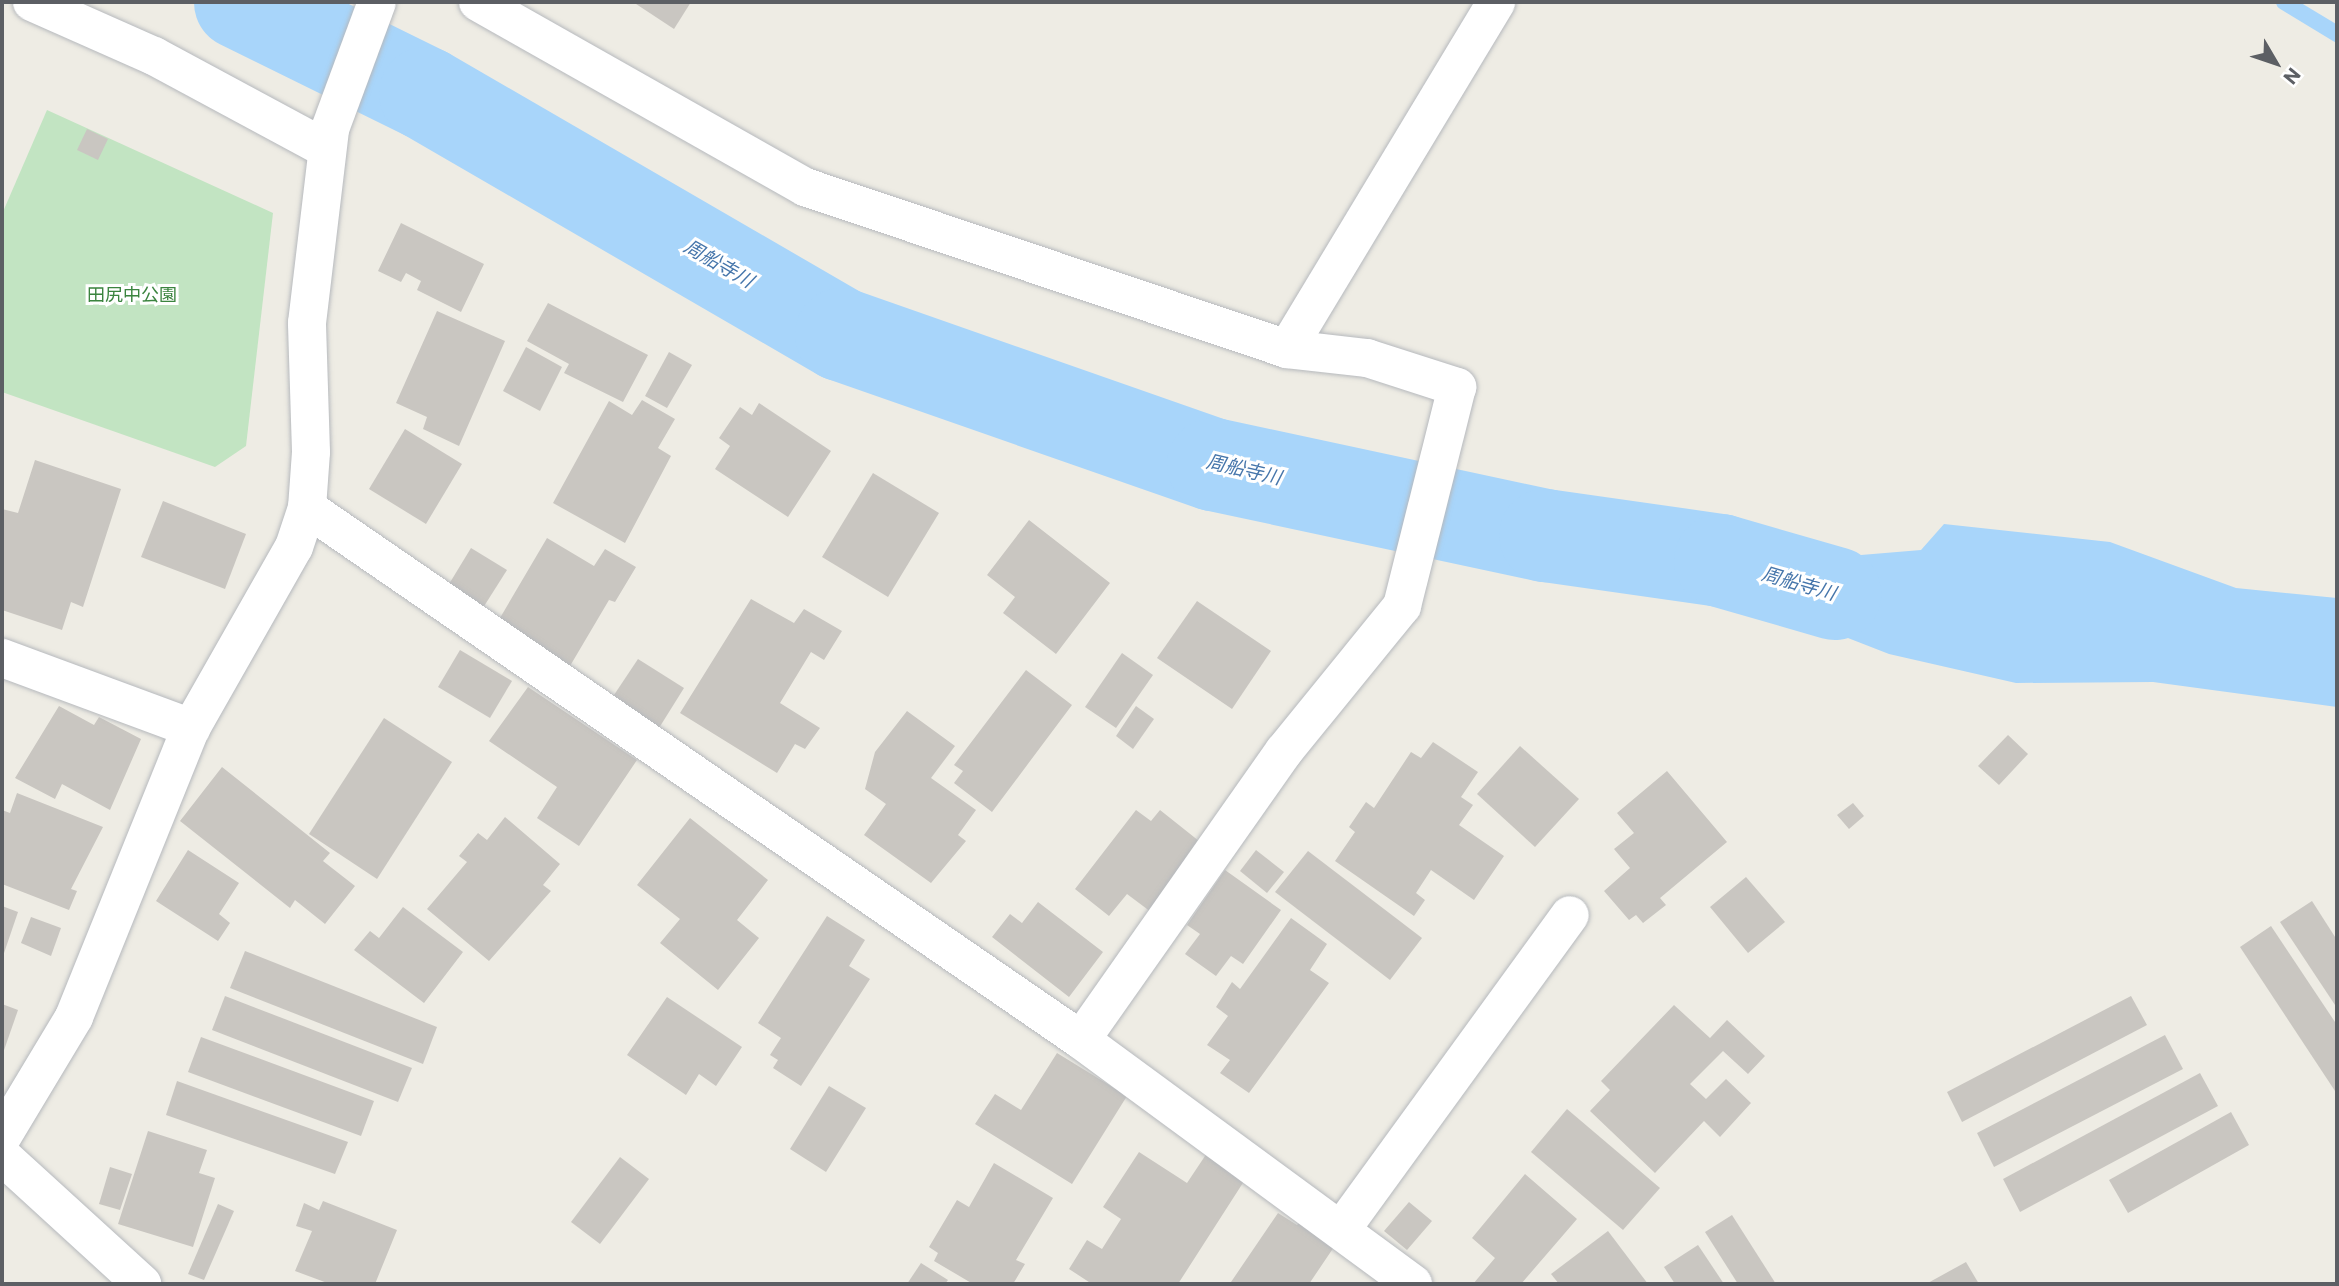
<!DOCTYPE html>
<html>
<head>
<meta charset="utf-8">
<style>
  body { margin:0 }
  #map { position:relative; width:2339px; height:1286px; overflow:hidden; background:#eeece4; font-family:Commissioner,"Noto Sans JP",sans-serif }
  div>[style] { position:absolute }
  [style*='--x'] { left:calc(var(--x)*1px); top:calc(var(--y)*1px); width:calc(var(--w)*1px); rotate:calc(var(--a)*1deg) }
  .green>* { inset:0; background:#c2e4c2 }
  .water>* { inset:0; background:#a8d5fa }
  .stream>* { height:16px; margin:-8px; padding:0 8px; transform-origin:8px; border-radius:8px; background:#a8d5fa }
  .river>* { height:93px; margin:-46.5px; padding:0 46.5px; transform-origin:46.5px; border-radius:46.5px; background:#a8d5fa }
  .building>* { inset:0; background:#c9c6c1 }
  .roads { filter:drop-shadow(0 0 2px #b6b9bd) drop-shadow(0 0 2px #b6b9bd) }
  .street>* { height:38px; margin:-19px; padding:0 19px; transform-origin:19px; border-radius:19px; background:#fff }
  .secondary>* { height:38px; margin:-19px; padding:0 19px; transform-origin:19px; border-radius:19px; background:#fff }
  span { translate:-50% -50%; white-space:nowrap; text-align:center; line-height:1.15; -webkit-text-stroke:6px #fff; paint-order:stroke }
  .park-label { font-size:18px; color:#3b843f }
  .water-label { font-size:19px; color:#4676ab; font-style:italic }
  .frame { position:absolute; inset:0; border:4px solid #5c5f64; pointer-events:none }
  .north { position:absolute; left:2241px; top:28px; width:70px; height:70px; -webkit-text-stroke:5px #fff; paint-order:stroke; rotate:129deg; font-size:19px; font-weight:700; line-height:28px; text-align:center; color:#5c5f64 }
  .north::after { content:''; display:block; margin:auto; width:24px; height:32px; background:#5c5f64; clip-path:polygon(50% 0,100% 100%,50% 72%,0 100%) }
</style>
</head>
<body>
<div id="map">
  <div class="green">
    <i style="clip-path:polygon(47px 110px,273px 213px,246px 446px,215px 467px,2px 392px,2px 214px)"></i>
  </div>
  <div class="water">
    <i style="clip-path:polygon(1944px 524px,2110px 542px,2236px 588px,2337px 598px,2337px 707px,2153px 682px,2016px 683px,1889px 654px,1717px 587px,1707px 534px,1825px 558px,1921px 550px)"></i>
  </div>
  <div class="stream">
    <i style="--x:2284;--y:2;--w:62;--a:31.1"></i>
  </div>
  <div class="river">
    <i style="--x:240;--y:2;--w:206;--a:26.2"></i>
    <i style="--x:425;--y:93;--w:481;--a:30.1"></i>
    <i style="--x:841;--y:334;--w:394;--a:19.3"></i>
    <i style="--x:1213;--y:464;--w:340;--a:12.1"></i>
    <i style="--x:1545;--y:535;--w:177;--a:8.1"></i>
    <i style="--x:1720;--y:560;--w:119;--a:16.1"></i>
  </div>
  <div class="building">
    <i style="clip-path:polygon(633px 2px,691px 2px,674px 29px)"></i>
    <i style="clip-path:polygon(87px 129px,108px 139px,98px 160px,77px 150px)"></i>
    <i style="clip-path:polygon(401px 223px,484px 264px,461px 312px,417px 290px,421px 281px,406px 273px,401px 282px,378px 271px)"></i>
    <i style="clip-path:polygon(548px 303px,648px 355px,623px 402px,564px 373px,569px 364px,527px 341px)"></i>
    <i style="clip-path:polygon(437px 311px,505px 341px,459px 446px,423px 429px,427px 417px,396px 403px)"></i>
    <i style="clip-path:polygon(526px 347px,562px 367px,540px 411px,503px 391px)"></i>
    <i style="clip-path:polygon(669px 352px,692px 365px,667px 408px,645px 396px)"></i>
    <i style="clip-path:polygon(642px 400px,675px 419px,658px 448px,671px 456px,625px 543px,553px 503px,609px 401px,632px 415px)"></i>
    <i style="clip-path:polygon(759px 403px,831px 451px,788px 517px,715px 469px,730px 446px,719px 438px,740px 407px,752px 415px)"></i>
    <i style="clip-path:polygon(405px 429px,462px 464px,426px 524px,369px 489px)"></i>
    <i style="clip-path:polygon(35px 460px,121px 489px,83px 607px,71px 602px,62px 630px,2px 610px,2px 509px,18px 513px)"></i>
    <i style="clip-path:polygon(873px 473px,939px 513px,888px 597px,822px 557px)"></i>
    <i style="clip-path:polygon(163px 501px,246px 534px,225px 589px,141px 557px)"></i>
    <i style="clip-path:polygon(1029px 520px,1110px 583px,1056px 654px,1003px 613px,1015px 597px,987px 575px)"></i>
    <i style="clip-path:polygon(547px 538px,594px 566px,605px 549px,636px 567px,615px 602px,609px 600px,570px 666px,497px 623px)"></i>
    <i style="clip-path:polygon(471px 548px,507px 570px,481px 611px,446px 589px)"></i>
    <i style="clip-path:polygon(751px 599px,794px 623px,804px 609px,842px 631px,824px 660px,811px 652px,780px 703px,820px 728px,805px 749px,795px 744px,777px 773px,680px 713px)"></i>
    <i style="clip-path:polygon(1197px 601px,1271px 651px,1232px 709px,1157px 658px)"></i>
    <i style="clip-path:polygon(460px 650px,512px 681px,490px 718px,438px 687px)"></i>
    <i style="clip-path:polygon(1122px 653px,1153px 675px,1116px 728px,1085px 707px)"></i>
    <i style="clip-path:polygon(638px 659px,684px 688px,659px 728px,612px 698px)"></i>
    <i style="clip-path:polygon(1026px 670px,1072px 705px,992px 812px,954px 783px,963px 771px,954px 765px)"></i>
    <i style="clip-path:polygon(528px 687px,637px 760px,579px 846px,537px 818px,557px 787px,489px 741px)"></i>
    <i style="clip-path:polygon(59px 706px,94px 725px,99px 717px,141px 739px,110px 810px,62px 784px,55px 799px,15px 778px)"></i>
    <i style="clip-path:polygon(1136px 706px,1154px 719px,1133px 749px,1116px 736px)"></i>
    <i style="clip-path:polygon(907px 711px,955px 746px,931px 778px,976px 810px,958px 835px,966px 841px,931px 883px,864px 835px,886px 804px,865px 789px,875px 752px)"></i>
    <i style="clip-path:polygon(384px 718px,452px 762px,377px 879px,309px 834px)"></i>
    <i style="clip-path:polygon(2008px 735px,2028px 754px,1999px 785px,1978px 766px)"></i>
    <i style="clip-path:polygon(1433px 742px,1478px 772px,1461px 797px,1473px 805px,1459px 825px,1504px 856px,1474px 900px,1431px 870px,1416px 893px,1425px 900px,1414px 916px,1335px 861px,1355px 832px,1349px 827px,1366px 802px,1374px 808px,1411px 752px,1421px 758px)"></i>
    <i style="clip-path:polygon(1520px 746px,1579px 799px,1535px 847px,1477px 794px)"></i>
    <i style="clip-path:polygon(222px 767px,330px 853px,323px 861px,355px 886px,325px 924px,295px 900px,290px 908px,180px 821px)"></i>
    <i style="clip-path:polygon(1667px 771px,1727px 842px,1660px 898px,1666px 905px,1643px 923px,1636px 915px,1629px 920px,1604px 891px,1630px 868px,1614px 849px,1634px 833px,1617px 813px)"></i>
    <i style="clip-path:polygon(17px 793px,103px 827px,71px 889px,77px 891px,69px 910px,2px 884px,2px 810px,10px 813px)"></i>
    <i style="clip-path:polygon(1853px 803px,1864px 816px,1849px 829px,1837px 815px)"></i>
    <i style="clip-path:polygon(1136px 810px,1151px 821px,1160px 810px,1204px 845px,1151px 912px,1127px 894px,1109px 916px,1075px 889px)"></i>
    <i style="clip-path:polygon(505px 817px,560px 864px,543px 885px,551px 891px,489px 961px,427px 909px,467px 862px,459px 856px,478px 833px,487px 840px)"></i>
    <i style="clip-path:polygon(690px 818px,768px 880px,737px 920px,759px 938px,718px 990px,660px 943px,680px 919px,637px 885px)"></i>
    <i style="clip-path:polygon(188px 850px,239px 883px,219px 914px,230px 923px,218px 941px,156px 901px)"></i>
    <i style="clip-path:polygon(1256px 850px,1284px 872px,1267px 893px,1240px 871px)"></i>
    <i style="clip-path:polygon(1308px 851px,1422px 938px,1390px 980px,1275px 892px)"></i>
    <i style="clip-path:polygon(1225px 870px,1281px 910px,1243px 964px,1231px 956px,1216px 976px,1185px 954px,1200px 934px,1187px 925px)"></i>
    <i style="clip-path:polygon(1746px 877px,1785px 922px,1748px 953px,1710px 907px)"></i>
    <i style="clip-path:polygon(2312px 901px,2337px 940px,2337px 1008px,2280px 922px)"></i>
    <i style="clip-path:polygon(1038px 902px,1103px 952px,1069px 997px,992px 937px,1010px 914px,1022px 923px)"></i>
    <i style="clip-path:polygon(2px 906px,18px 912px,2px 959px)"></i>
    <i style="clip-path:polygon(403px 907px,463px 952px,424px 1003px,354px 950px,370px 931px,379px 938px)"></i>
    <i style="clip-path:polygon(827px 916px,865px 940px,849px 966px,870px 979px,801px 1086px,773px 1068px,778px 1060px,770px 1055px,781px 1038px,758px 1023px)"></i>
    <i style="clip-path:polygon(31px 917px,61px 928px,51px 956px,21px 943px)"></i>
    <i style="clip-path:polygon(1291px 918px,1327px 944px,1310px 970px,1329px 983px,1249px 1093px,1220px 1073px,1230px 1060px,1207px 1045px,1228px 1016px,1216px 1007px,1232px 982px,1240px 989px)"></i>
    <i style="clip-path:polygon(2271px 926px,2337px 1025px,2337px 1094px,2240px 947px)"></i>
    <i style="clip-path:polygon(245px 951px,437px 1027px,423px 1064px,230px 988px)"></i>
    <i style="clip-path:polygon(225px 996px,412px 1068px,398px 1102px,212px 1030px)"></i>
    <i style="clip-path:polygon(2131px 996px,2147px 1025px,1962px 1122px,1947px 1092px)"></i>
    <i style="clip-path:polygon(667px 997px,742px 1047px,716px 1086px,699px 1074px,686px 1095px,627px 1055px)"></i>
    <i style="clip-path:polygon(2px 1004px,18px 1010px,2px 1056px)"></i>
    <i style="clip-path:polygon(1674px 1005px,1710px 1038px,1727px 1020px,1765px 1056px,1748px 1074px,1723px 1051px,1690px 1084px,1706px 1099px,1726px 1079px,1751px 1103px,1720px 1137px,1704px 1121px,1655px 1173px,1590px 1111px,1610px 1090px,1601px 1081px)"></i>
    <i style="clip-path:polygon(2165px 1035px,2183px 1069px,1994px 1167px,1977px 1133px)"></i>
    <i style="clip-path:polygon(201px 1037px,374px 1101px,361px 1136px,188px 1072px)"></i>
    <i style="clip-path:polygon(1057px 1053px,1127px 1096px,1072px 1184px,975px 1124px,995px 1094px,1021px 1110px)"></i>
    <i style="clip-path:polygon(2200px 1073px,2218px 1106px,2020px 1212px,2003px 1179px)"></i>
    <i style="clip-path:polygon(177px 1081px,348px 1142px,335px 1174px,166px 1115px)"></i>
    <i style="clip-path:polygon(829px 1086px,866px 1108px,826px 1172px,790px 1149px)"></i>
    <i style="clip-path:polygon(1567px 1109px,1660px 1188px,1623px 1230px,1531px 1152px)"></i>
    <i style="clip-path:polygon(2231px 1112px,2249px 1145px,2128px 1213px,2109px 1180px)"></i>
    <i style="clip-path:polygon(148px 1131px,207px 1150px,199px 1173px,215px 1178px,193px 1247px,118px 1224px)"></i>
    <i style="clip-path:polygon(1209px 1150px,1248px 1175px,1178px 1284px,1092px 1284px,1069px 1269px,1087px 1240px,1102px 1249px,1121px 1219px,1103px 1207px,1139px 1152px,1187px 1183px)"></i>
    <i style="clip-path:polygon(620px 1157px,649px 1179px,600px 1244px,571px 1222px)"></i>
    <i style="clip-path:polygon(994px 1163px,1053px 1198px,1016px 1260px,1025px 1264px,1013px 1284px,973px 1284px,934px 1261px,938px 1253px,929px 1247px,957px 1200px,969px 1207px)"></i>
    <i style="clip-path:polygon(110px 1167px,132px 1174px,120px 1210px,99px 1204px)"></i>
    <i style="clip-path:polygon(1525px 1174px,1577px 1219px,1521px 1284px,1473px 1284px,1495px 1258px,1472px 1238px)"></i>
    <i style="clip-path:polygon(323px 1201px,397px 1230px,375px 1284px,330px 1284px,295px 1271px,312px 1231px,296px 1226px,304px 1203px,319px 1210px)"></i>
    <i style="clip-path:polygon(1409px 1202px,1432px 1221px,1407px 1250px,1384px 1231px)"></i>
    <i style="clip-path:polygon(218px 1204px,234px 1211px,204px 1280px,188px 1274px)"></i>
    <i style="clip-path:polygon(1278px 1213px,1297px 1225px,1301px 1221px,1336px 1244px,1309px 1284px,1234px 1284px,1231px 1282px)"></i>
    <i style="clip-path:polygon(1732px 1215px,1776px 1284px,1738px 1284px,1705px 1232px)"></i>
    <i style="clip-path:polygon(1608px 1231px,1648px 1284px,1559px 1284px,1551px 1274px)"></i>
    <i style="clip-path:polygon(1698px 1245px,1724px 1284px,1675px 1284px,1664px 1267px)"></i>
    <i style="clip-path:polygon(1966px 1262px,1979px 1284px,1926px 1284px)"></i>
    <i style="clip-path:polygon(921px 1263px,948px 1280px,945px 1284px,907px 1284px)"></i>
  </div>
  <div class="roads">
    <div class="street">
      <i style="--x:32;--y:2;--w:133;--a:23.9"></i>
      <i style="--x:154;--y:56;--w:196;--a:28.3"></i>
      <i style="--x:478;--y:2;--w:376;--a:29.5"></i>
      <i style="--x:805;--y:187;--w:508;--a:18.58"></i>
      <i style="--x:1287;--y:349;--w:81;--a:6.4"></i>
      <i style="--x:1367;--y:358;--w:95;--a:17.9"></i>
      <i style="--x:1457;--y:387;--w:226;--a:104.1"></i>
      <i style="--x:1402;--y:606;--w:187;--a:129.1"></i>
      <i style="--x:1284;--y:751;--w:353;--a:125.1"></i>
      <i style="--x:1287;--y:349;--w:405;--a:-58.9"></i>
      <i style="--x:307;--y:508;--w:939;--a:34.5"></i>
      <i style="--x:1081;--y:1040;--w:412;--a:36.3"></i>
      <i style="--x:2;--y:658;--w:202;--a:20.3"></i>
      <i style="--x:2;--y:1137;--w:140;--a:-59"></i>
      <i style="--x:74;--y:1017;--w:312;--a:-68"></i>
      <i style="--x:191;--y:728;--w:208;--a:-60.4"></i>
      <i style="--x:294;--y:547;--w:41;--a:-71.6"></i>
      <i style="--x:307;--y:508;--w:56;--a:-85.9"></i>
      <i style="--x:311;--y:452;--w:129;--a:-91.8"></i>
      <i style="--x:307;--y:323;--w:195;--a:-83.2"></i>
      <i style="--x:330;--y:129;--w:135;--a:-69.7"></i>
      <i style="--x:1341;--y:1230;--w:389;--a:-54"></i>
    </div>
    <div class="secondary">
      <i style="--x:2;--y:1156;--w:190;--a:42.4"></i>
    </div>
  </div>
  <div class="park-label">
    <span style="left:132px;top:294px">田尻中公園</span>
  </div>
  <div class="water-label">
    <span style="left:719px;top:263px;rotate:30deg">周船寺川</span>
    <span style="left:1244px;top:469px;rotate:13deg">周船寺川</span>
    <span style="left:1799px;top:583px;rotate:16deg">周船寺川</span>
  </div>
  <div class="frame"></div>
  <div class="north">N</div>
</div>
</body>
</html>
